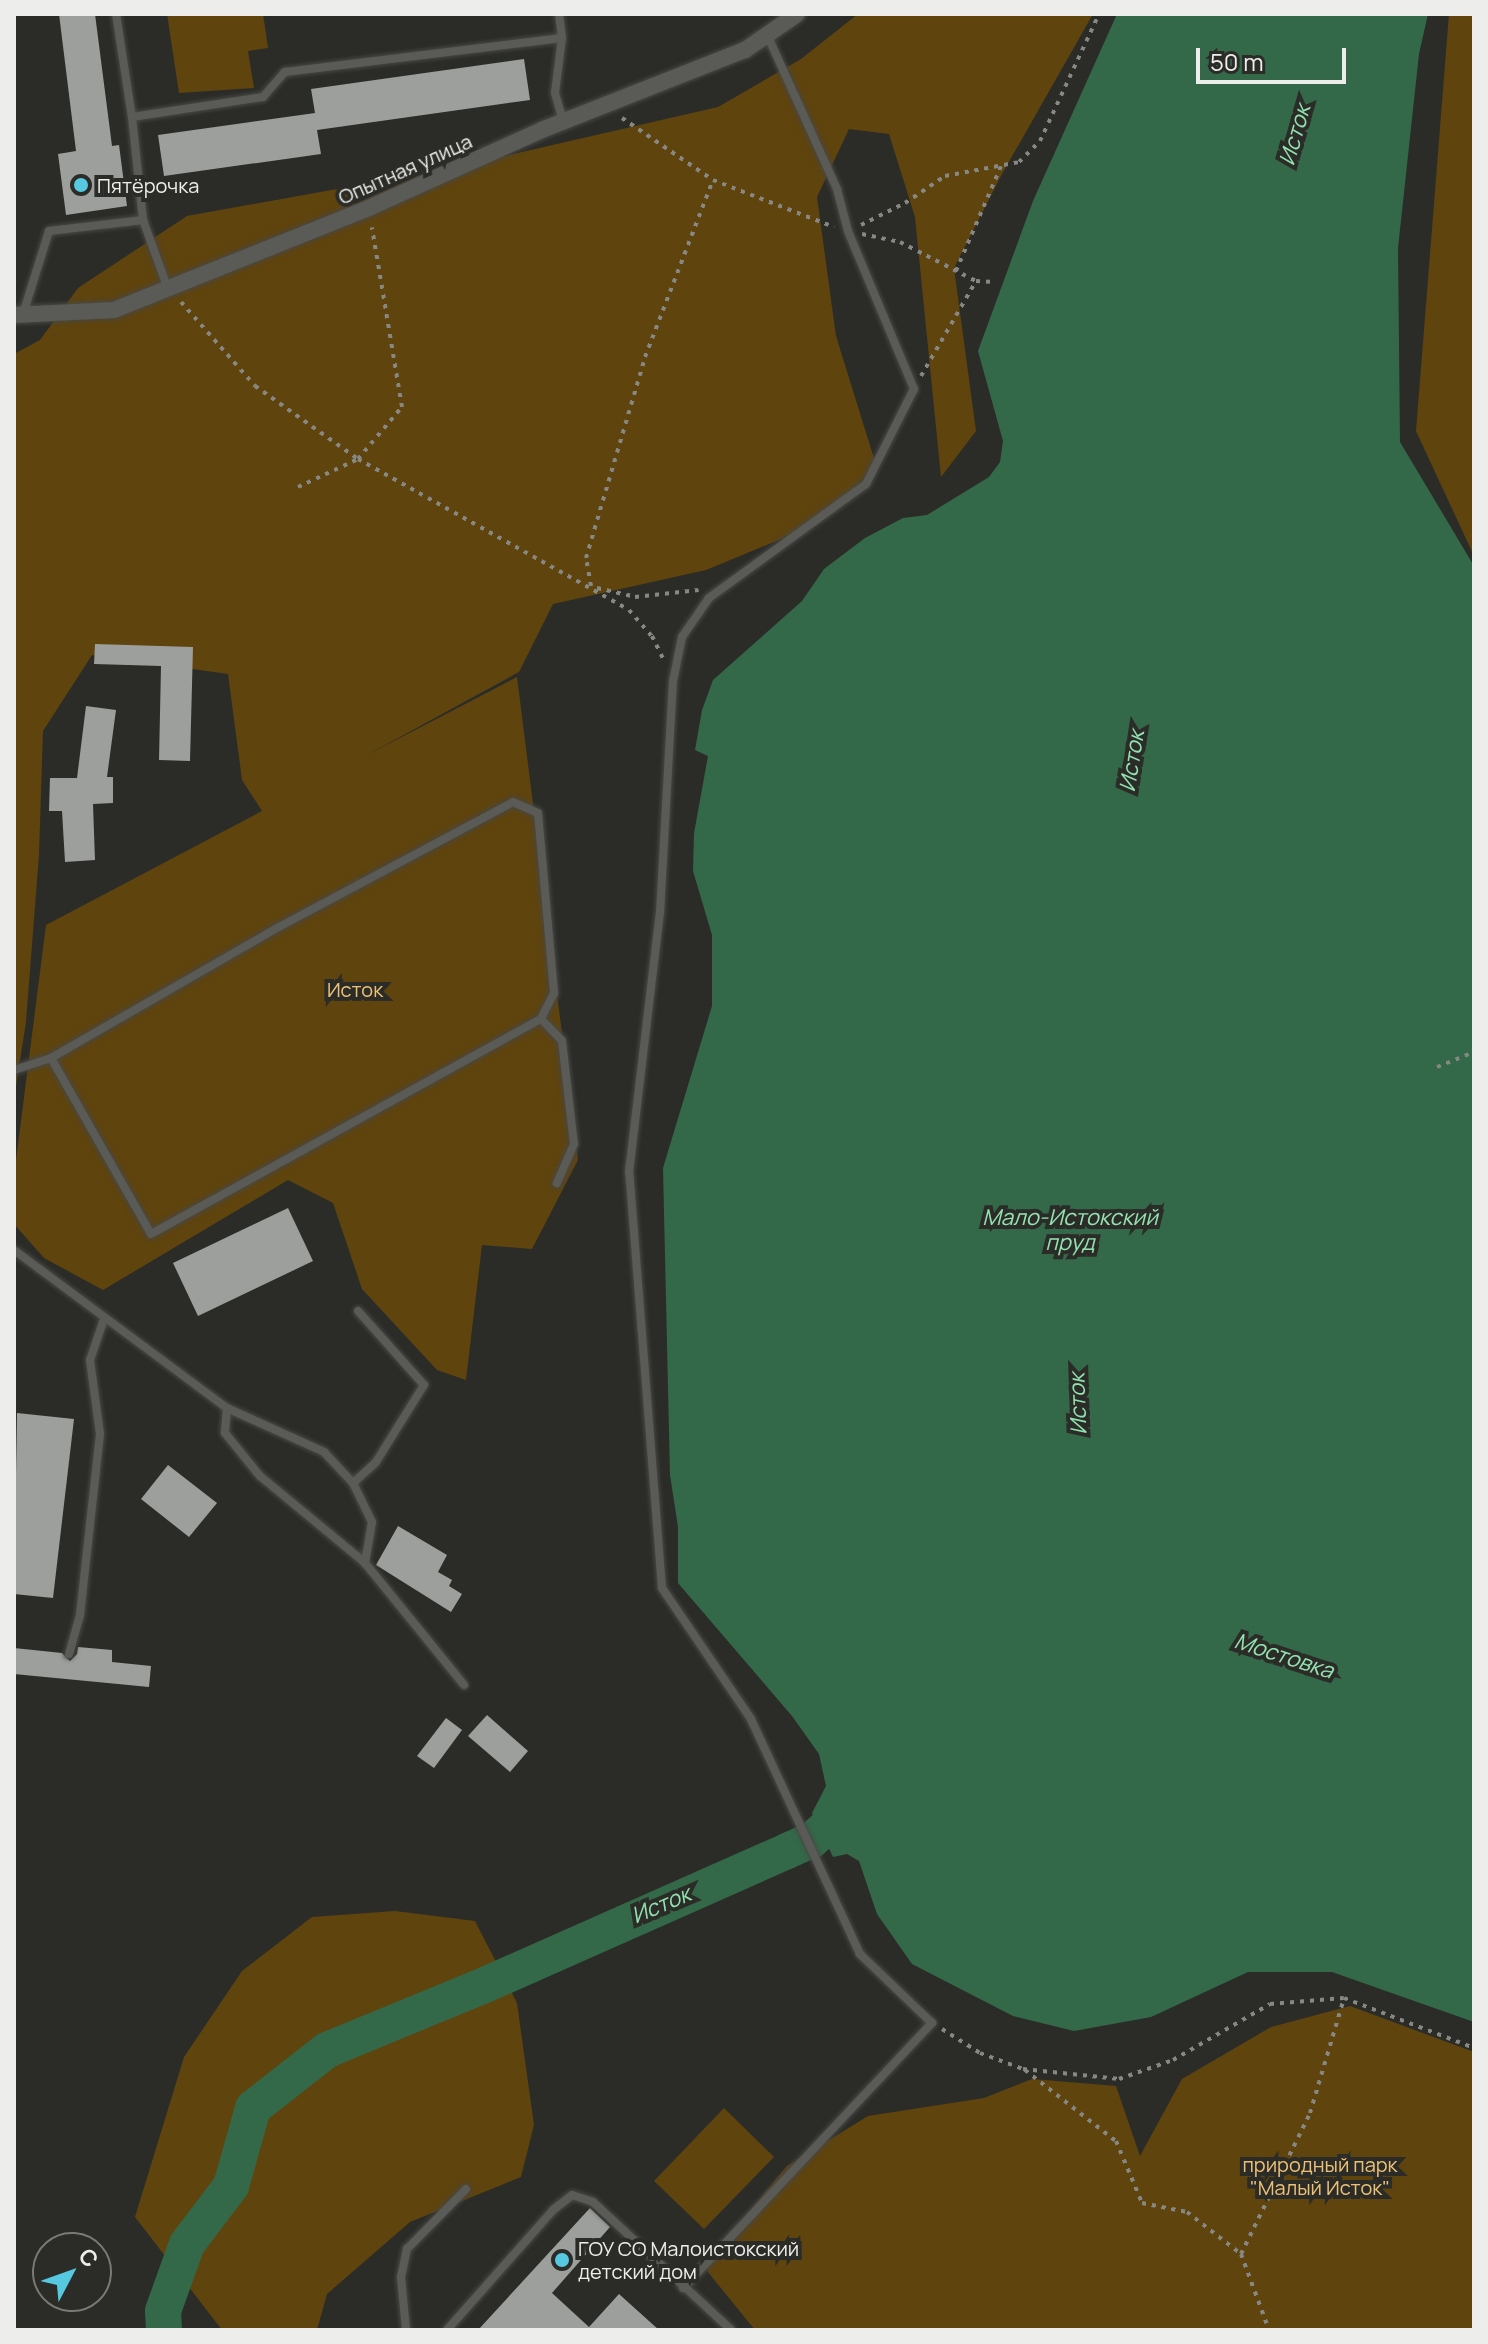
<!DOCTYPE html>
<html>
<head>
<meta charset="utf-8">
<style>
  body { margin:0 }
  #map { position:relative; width:1488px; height:2344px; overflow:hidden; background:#2b2c28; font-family:Manrope,sans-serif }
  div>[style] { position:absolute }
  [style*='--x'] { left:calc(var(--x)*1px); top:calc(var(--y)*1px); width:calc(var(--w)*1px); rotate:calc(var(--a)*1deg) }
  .green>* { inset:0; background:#5f440e }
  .water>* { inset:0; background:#336949 }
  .river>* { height:36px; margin:-18px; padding:0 18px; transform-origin:18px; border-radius:18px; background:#336949 }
  .building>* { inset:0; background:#9c9f9b }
  .path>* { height:4px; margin-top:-2px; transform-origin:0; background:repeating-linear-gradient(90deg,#878884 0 4px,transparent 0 10px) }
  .roads { filter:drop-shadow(0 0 2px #484845) drop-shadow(0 0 2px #484845) }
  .service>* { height:8px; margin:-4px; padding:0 4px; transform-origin:4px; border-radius:4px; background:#5a5b57 }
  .minor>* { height:16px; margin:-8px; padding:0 8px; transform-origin:8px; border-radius:8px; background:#5a5b57 }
  .dots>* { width:22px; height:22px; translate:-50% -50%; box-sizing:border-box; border:4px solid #2b2c28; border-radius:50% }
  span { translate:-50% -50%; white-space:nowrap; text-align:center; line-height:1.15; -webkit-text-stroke:8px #2b2c28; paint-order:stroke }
  .street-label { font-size:20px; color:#edeeeb }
  .poi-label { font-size:20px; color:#edeeeb }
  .left { translate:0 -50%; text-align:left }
  .park-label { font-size:20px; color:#edc175 }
  .water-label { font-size:22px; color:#92e3b0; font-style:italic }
  .frame { position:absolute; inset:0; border:16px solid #edeeeb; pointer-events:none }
  .north { position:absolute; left:32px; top:2232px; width:80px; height:80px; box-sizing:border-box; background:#2b2c28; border:2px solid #797a76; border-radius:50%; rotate:49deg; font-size:22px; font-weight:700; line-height:32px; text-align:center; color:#edeeeb }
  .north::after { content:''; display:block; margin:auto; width:28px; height:36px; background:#56c9e1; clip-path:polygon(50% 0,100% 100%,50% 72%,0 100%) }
  .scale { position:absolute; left:1196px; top:48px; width:150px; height:36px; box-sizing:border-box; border:4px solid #edeeeb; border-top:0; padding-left:10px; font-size:24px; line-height:28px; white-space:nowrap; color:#edeeeb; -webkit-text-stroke:6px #2b2c28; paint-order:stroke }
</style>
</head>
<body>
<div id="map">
  <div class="green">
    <i style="clip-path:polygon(167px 14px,263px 14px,268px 48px,248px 51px,254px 88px,179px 93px)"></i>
    <i style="clip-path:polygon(858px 14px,1093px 14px,1002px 174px,954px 268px,976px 431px,941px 477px,915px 217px,889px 134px,849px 129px,817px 197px,836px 336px,877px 468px,808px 528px,706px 570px,553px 604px,519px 672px,367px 755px,517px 677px,578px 1160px,532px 1249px,482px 1245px,466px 1380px,437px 1370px,362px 1289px,333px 1203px,288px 1180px,103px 1290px,44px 1258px,14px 1224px,14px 1176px,46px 925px,262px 811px,242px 780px,228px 674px,92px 655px,43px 731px,39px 855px,26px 1022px,14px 1099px,14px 354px,40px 340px,78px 288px,187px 216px,453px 168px,718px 107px,801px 59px)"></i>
    <i style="clip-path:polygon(1449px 14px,1474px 14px,1474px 556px,1416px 431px)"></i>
    <i style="clip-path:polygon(395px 1911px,475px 1921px,517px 2003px,534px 2125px,521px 2177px,410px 2222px,327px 2294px,317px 2330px,222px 2330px,135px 2217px,184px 2057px,242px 1971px,312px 1917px)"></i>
    <i style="clip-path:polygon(1350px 2006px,1474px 2052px,1474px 2330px,755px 2330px,703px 2266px,787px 2166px,868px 2116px,984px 2098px,1032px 2079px,1116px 2086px,1140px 2156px,1182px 2079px,1271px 2027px)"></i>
    <i style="clip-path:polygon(724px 2108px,774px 2157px,704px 2229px,654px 2181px)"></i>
  </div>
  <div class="water">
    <i style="clip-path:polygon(1117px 14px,1428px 14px,1419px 54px,1398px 248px,1400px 442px,1474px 566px,1474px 2022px,1332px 1972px,1248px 1972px,1151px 2017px,1074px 2031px,1013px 2016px,912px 1964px,877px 1914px,859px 1861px,847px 1854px,833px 1857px,825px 1840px,815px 1845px,809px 1834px,819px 1829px,812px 1813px,826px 1786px,819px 1754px,792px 1716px,678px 1583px,678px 1527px,670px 1475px,663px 1168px,712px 1006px,712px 935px,693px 871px,694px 833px,708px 756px,695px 750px,702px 710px,713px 680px,802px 601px,824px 569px,865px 538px,903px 518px,927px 515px,989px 477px,1000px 462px,1003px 441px,978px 351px,1033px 201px)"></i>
  </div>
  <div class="river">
    <i style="--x:164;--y:2330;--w:19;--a:-93"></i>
    <i style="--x:163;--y:2311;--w:71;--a:-70.3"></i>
    <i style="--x:187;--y:2244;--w:73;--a:-52.8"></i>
    <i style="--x:231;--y:2186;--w:81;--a:-74.2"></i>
    <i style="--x:253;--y:2108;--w:94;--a:-38.1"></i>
    <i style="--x:327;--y:2050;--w:173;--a:-22.4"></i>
    <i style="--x:487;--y:1984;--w:328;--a:-23.9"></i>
    <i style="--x:787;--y:1851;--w:27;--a:-24"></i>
    <i style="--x:812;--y:1840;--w:40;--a:-42"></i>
  </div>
  <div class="building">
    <i style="clip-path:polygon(59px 14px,95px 14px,112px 146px,119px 145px,127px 206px,66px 215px,58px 154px,76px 151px)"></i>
    <i style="clip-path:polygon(524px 59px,530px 100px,317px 130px,321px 154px,164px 176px,158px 135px,315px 113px,311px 89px)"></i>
    <i style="clip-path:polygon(95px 644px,193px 647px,190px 761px,159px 760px,161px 666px,94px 664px)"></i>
    <i style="clip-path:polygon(86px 706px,116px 710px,107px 777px,113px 777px,113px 803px,93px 804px,95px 860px,65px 862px,62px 811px,49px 811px,50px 778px,77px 778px)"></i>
    <i style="clip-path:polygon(288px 1208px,313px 1261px,198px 1316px,173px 1263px)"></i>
    <i style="clip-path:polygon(17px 1413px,74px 1419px,53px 1598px,14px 1594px)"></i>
    <i style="clip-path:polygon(168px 1465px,217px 1503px,189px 1537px,141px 1499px)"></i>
    <i style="clip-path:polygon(398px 1526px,447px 1555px,438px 1572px,452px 1580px,449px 1586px,462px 1594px,451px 1612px,376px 1565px)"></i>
    <i style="clip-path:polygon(78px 1647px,112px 1650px,112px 1662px,151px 1666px,149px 1687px,14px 1674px,14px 1648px,62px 1653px,70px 1661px,77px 1654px)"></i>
    <i style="clip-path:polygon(487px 1715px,528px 1751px,510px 1772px,468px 1736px)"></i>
    <i style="clip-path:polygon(446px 1718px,462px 1730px,434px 1768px,417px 1756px)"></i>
    <i style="clip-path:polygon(590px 2208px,610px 2227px,552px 2293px,589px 2327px,619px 2294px,659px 2330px,478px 2330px)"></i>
  </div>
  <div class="path">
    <i style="--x:622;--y:118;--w:110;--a:34.3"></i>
    <i style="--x:713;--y:180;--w:130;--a:21.2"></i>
    <i style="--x:861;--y:225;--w:49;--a:-26.6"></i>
    <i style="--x:905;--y:203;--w:48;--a:-34"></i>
    <i style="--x:945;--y:176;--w:75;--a:-10.7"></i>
    <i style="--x:1019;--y:162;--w:30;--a:-45"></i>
    <i style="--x:1040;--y:141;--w:140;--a:-65.1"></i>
    <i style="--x:862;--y:234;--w:39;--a:12"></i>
    <i style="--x:900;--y:242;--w:85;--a:27.2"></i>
    <i style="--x:976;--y:281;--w:18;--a:3"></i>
    <i style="--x:956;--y:271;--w:114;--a:-66.8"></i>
    <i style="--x:181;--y:302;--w:112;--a:48.6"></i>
    <i style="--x:255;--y:386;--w:126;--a:35.3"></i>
    <i style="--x:358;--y:459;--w:310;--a:29.1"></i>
    <i style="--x:629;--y:610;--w:35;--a:49"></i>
    <i style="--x:652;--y:636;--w:28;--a:64"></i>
    <i style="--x:921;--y:376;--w:110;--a:-59.9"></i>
    <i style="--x:298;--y:487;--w:66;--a:-25"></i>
    <i style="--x:358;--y:459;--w:68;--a:-49.8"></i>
    <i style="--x:402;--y:407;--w:182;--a:-99.5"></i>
    <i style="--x:591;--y:586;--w:28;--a:-100"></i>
    <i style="--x:586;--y:558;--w:209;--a:-73.6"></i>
    <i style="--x:645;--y:357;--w:190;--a:-69"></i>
    <i style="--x:597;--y:588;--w:39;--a:13"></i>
    <i style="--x:635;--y:597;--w:64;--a:-6.2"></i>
    <i style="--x:1437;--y:1067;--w:40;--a:-22"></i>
    <i style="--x:942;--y:2029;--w:45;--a:32.3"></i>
    <i style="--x:980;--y:2053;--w:46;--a:20.4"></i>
    <i style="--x:1023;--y:2069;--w:97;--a:5.9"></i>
    <i style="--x:1119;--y:2079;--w:57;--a:-19.4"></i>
    <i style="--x:1173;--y:2060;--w:112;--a:-30"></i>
    <i style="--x:1270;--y:2004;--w:74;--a:-4.6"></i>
    <i style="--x:1344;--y:1998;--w:139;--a:21"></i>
    <i style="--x:1025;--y:2070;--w:115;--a:38"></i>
    <i style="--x:1116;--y:2141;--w:67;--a:67.2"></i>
    <i style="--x:1142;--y:2203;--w:46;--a:11.3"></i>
    <i style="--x:1187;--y:2212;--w:68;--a:37.9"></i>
    <i style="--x:1241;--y:2254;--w:81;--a:69.8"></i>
    <i style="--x:1241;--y:2254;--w:157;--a:-63.9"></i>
    <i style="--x:1310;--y:2113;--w:120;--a:-73.5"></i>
  </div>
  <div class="roads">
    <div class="service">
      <i style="--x:116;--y:14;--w:104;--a:81.2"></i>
      <i style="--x:562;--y:38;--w:55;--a:97.3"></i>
      <i style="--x:555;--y:93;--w:29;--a:74"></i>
      <i style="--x:143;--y:220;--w:104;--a:-96.1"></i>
      <i style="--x:132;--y:117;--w:133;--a:-8.7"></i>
      <i style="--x:263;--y:97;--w:33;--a:-49"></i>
      <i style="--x:285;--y:72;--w:279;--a:-7"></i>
      <i style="--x:562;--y:38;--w:24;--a:-97"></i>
      <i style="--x:23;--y:314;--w:87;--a:-72.6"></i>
      <i style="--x:49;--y:231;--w:95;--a:-6.7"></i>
      <i style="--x:143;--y:220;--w:73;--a:70.1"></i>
      <i style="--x:51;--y:1058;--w:263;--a:-29.9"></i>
      <i style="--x:279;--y:927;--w:265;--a:-28.1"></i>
      <i style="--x:513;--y:802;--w:27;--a:24"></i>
      <i style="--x:538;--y:813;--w:181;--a:84.9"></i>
      <i style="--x:554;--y:993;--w:29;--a:117"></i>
      <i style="--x:541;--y:1019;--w:30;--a:46"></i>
      <i style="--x:562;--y:1041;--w:104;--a:83.4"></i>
      <i style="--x:574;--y:1144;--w:43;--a:113.6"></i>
      <i style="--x:14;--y:1070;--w:39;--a:-18"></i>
      <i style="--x:51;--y:1058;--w:202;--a:60.4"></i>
      <i style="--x:151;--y:1234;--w:445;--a:-28.9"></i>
      <i style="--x:14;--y:1250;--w:265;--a:36.6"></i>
      <i style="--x:227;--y:1408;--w:107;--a:24.4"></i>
      <i style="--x:324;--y:1452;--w:42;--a:46.9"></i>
      <i style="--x:353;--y:1483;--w:43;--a:64"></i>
      <i style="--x:372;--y:1522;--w:42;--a:99.7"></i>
      <i style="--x:365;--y:1563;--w:157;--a:50.9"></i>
      <i style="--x:227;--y:1408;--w:25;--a:95"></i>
      <i style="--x:225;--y:1433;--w:55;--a:50.9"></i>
      <i style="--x:260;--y:1476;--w:136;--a:39.6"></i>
      <i style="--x:353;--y:1483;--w:31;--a:-42"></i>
      <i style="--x:376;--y:1462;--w:91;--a:-58.1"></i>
      <i style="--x:424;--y:1385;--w:99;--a:-131.7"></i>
      <i style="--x:69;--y:1654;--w:41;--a:-74.2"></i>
      <i style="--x:80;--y:1615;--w:182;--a:-83.7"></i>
      <i style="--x:100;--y:1434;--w:75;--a:-97.7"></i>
      <i style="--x:90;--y:1360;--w:43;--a:-71.1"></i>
      <i style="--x:683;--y:2288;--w:364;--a:-46.8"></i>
      <i style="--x:932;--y:2023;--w:100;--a:-136.2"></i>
      <i style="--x:860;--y:1954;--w:259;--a:-114.9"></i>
      <i style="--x:751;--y:1719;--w:158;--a:-124.2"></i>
      <i style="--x:662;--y:1588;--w:417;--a:-94.5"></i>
      <i style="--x:629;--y:1172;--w:261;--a:-83.2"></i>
      <i style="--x:660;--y:913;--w:232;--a:-86.8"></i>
      <i style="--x:673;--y:681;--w:45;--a:-78.4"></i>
      <i style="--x:682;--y:637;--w:47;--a:-55.3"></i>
      <i style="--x:709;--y:598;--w:194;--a:-36"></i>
      <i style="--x:866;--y:484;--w:106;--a:-63.2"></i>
      <i style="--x:914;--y:389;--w:171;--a:-112.7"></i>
      <i style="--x:848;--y:231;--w:43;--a:-104.7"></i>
      <i style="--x:837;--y:189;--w:169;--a:-114.4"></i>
      <i style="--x:406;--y:2330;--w:53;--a:-95.4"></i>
      <i style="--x:401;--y:2277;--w:29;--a:-78"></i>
      <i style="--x:407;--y:2249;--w:84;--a:-45.5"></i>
      <i style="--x:447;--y:2330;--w:160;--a:-48.5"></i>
      <i style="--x:553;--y:2210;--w:24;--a:-38"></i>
      <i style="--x:572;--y:2195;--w:22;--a:18"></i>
      <i style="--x:593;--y:2202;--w:188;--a:42.8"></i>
    </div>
    <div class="minor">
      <i style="--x:14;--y:315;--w:100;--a:-2.9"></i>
      <i style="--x:114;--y:310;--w:275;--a:-21.8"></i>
      <i style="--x:369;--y:208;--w:192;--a:-24.3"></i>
      <i style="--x:544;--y:129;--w:216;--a:-21.5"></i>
      <i style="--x:745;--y:50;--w:63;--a:-34.7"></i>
    </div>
  </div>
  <div class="dots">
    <i style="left:81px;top:185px;background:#56c9e1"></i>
    <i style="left:562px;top:2260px;background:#56c9e1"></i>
  </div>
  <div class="street-label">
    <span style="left:405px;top:169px;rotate:-24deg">Опытная улица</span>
  </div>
  <div class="poi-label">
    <span class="left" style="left:97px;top:185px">Пятёрочка</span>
    <span class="left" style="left:578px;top:2260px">ГОУ СО Малоистокский<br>детский дом</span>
  </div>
  <div class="park-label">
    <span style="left:355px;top:989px">Исток</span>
    <span style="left:1320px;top:2176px">природный парк<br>"Малый Исток"</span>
  </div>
  <div class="water-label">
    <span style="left:1295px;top:135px;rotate:-74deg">Исток</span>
    <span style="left:1132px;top:761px;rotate:-81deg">Исток</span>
    <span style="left:1070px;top:1230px">Мало-Истокский<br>пруд</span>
    <span style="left:1078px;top:1404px;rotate:-92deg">Исток</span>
    <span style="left:1284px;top:1656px;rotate:18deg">Мостовка</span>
    <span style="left:661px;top:1905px;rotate:-23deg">Исток</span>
  </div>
  <div class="frame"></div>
  <div class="north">С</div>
  <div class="scale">50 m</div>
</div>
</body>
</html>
